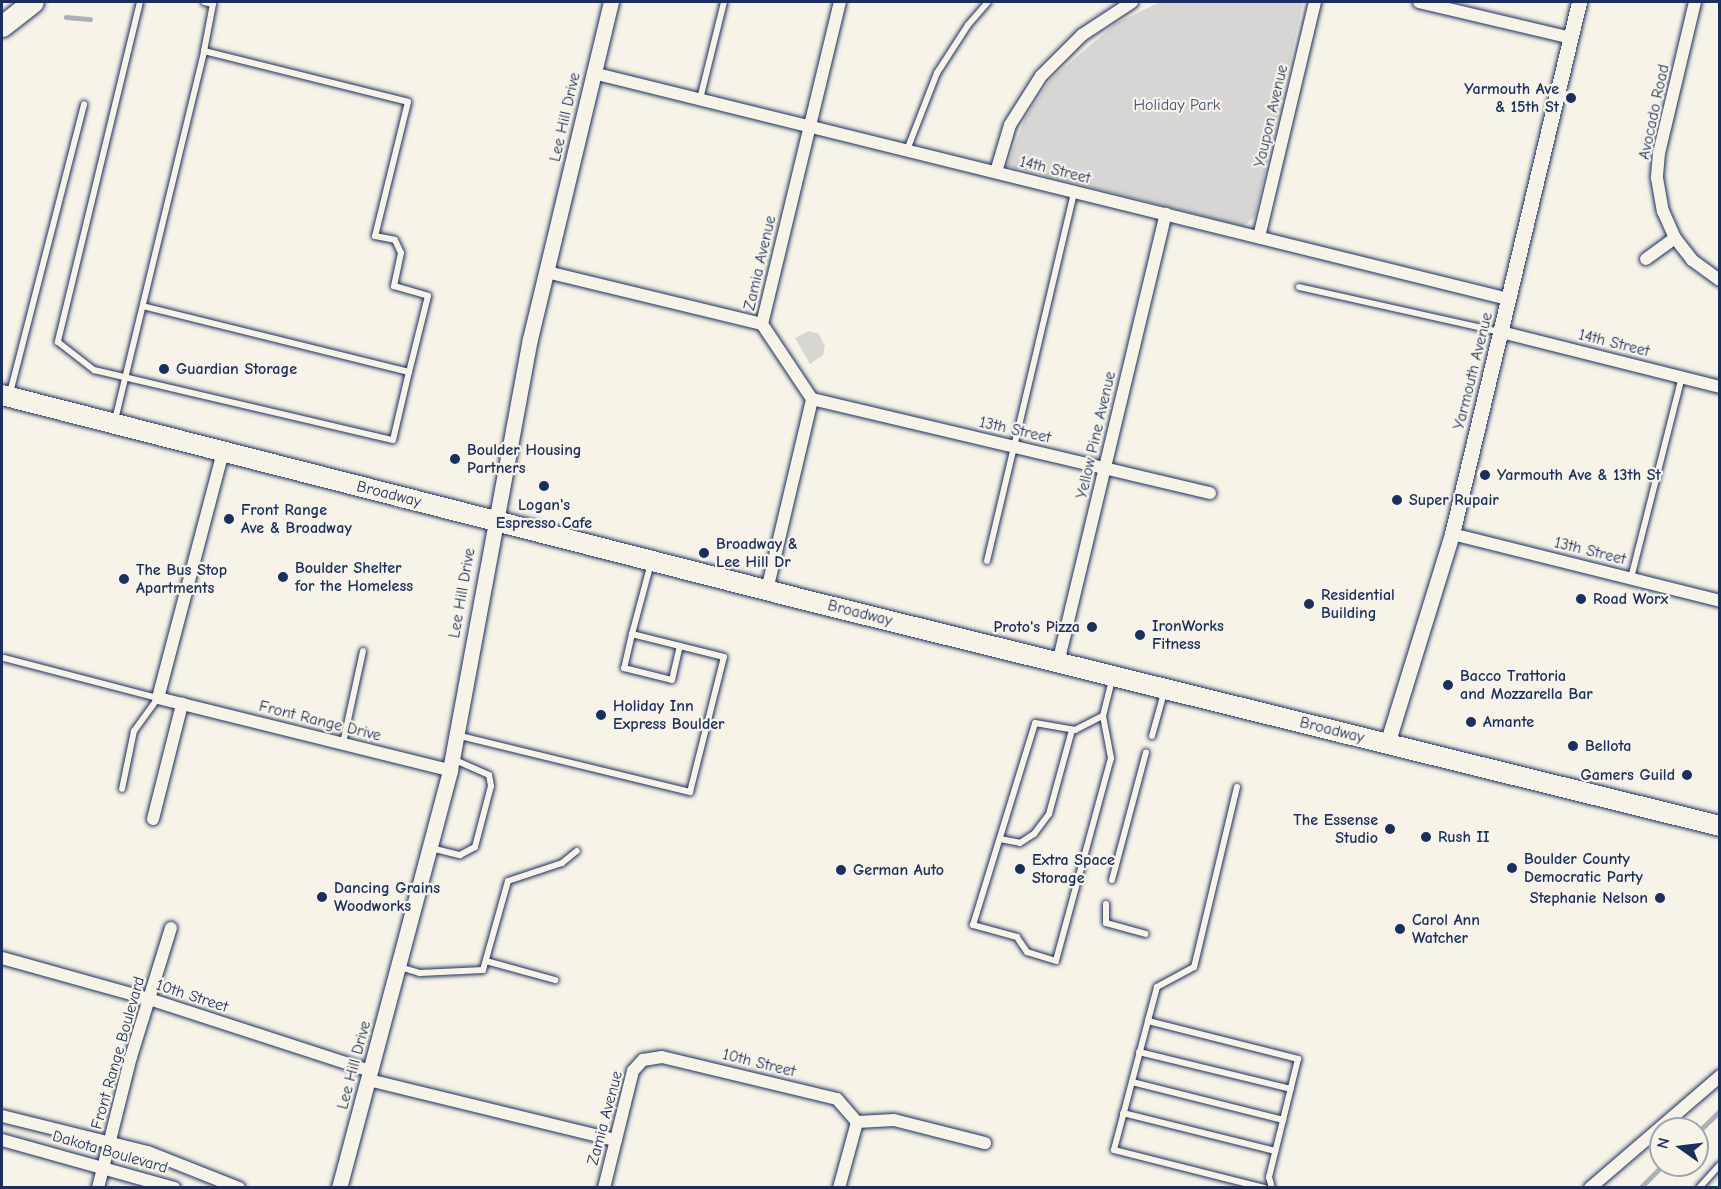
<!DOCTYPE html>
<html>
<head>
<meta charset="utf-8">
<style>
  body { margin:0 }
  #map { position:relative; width:1721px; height:1189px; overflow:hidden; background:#f7f3e8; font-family:"Comic Neue",sans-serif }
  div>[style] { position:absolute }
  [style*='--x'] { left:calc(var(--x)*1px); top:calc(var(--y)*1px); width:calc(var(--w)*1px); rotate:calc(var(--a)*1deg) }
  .green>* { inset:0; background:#d7d6d4 }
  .stream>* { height:4.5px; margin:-2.25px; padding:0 2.25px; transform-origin:2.25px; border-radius:2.25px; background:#acb0b9 }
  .roads { filter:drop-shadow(0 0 2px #1b2f5e) drop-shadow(0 0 2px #1b2f5e) }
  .service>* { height:6px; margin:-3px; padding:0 3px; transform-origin:3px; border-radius:3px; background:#f7f3e8 }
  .minor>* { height:12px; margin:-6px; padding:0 6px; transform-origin:6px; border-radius:6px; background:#f7f3e8 }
  .tertiary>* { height:15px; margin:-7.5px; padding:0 7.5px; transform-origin:7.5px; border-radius:7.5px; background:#f7f3e8 }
  .primary>* { height:20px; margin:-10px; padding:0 10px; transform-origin:10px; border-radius:10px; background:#f7f3e8 }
  .trunk>* { height:21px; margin:-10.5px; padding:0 10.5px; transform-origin:10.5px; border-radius:10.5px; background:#f7f3e8 }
  .dots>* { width:16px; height:16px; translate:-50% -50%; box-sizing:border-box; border:3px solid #f7f3e8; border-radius:50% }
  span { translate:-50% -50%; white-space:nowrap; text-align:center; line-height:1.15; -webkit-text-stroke:4.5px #f7f3e8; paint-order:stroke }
  .poi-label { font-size:16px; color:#1b2f5e; font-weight:700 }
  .right { translate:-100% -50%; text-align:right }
  .left { translate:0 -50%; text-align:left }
  .park-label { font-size:16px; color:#415076 }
  .street-label { font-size:16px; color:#1b2f5e }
  .frame { position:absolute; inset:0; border:3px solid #1b2f5e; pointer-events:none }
  .north { position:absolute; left:1649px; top:1117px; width:60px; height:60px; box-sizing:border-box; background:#f7f3e8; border:2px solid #9fa5b1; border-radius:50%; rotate:284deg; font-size:16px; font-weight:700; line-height:24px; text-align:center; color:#1b2f5e }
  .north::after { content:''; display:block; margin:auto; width:21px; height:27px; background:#1b2f5e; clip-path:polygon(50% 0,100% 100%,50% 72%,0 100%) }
</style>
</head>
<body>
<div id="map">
  <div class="green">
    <i style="clip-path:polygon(1160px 2px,1303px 3px,1255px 216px,1244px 226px,1007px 166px,1025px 118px,1051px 79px,1115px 24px)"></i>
    <i style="clip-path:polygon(809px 331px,819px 334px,825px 346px,823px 355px,810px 364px,795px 338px)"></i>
  </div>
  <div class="stream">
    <i style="--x:66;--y:17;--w:24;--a:5"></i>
    <i style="--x:1697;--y:1133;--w:32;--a:-44"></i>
    <i style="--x:1640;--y:1188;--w:33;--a:-45"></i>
  </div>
  <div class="roads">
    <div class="service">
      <i style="--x:140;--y:2;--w:350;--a:103.6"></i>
      <i style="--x:58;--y:342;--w:46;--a:37.9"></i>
      <i style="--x:94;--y:370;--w:307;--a:13.2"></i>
      <i style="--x:393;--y:440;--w:70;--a:-76.8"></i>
      <i style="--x:409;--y:372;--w:274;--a:-166.1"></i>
      <i style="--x:204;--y:51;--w:210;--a:14"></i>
      <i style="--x:408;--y:102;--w:138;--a:103.8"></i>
      <i style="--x:375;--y:236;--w:20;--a:11"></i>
      <i style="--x:395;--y:240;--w:14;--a:65"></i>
      <i style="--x:401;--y:253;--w:34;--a:102"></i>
      <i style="--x:394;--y:286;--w:35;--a:16"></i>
      <i style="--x:428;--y:296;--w:78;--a:104"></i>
      <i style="--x:700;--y:99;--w:100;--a:-76.1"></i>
      <i style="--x:907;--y:150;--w:83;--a:-68.7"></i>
      <i style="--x:937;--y:73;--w:57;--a:-57.1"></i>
      <i style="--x:968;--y:25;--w:30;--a:-49"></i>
      <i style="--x:1299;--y:287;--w:206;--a:12.6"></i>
      <i style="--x:10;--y:393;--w:298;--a:-75.6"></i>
      <i style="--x:115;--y:420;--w:380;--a:-76.4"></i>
      <i style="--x:204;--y:51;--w:48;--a:-79.2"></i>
      <i style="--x:213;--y:4;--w:9;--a:-167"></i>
      <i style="--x:987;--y:561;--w:379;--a:-76.7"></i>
      <i style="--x:1631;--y:578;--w:207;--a:-75.8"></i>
      <i style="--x:632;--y:634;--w:35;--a:103"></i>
      <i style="--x:624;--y:668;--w:49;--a:14"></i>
      <i style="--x:672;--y:680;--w:35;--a:-77"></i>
      <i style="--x:4;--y:658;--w:159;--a:14.6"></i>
      <i style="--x:158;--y:698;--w:41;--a:126"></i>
      <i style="--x:134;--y:731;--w:59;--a:101.7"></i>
      <i style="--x:1103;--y:716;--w:43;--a:79.2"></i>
      <i style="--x:1111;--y:758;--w:210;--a:105.2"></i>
      <i style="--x:1056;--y:961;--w:30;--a:-163"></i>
      <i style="--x:1027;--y:952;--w:18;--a:-124"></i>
      <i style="--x:1017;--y:937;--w:46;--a:-164.7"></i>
      <i style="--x:973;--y:925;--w:211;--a:-72.9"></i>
      <i style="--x:1035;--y:723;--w:41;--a:9.9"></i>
      <i style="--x:1075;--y:730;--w:31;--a:-27"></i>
      <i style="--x:1103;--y:716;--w:37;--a:-76"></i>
      <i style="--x:456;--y:735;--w:241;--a:13.7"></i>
      <i style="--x:690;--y:792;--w:139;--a:-75.9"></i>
      <i style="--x:724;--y:657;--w:95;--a:-166"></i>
      <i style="--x:632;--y:634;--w:73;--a:-75"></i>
      <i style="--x:1152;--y:736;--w:45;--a:-74.4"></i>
      <i style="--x:343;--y:743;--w:94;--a:-77.7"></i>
      <i style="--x:1237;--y:787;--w:185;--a:103.4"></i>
      <i style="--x:1194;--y:967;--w:42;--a:151.6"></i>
      <i style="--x:1157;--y:987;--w:35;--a:105"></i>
      <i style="--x:1148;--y:1021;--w:155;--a:14.2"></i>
      <i style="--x:1298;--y:1059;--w:122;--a:103.8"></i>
      <i style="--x:1269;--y:1177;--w:11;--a:75"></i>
      <i style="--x:1000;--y:839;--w:20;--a:11"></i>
      <i style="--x:1020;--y:843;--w:17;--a:-33"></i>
      <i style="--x:1034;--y:834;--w:25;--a:-53"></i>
      <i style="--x:1049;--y:814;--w:87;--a:-74.7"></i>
      <i style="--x:431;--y:848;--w:30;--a:14"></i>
      <i style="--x:460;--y:855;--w:17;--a:-28"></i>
      <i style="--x:475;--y:847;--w:63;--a:-75.3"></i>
      <i style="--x:491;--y:786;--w:11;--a:-100"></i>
      <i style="--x:489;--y:775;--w:39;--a:-156"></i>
      <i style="--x:1112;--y:880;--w:132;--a:-75.1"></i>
      <i style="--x:1106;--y:904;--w:19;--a:90"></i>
      <i style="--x:1106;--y:923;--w:41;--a:15.4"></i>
      <i style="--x:486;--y:961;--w:72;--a:15.4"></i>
      <i style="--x:400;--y:967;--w:21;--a:17"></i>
      <i style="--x:420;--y:973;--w:63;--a:-2.7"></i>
      <i style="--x:483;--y:970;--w:92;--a:-74.3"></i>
      <i style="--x:508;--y:881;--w:57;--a:-18.4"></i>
      <i style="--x:562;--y:863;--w:19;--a:-39"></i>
      <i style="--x:1148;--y:1021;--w:133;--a:104.8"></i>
      <i style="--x:1114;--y:1150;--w:155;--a:14.2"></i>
      <i style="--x:1139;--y:1052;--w:156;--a:13.7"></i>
      <i style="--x:1132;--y:1082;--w:156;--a:14.1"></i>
      <i style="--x:1123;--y:1113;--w:157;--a:14"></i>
      <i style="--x:1699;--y:1188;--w:31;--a:-48"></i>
    </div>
    <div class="minor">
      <i style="--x:1419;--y:2;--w:156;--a:13.3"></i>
      <i style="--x:1695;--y:2;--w:155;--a:103.4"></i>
      <i style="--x:1659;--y:153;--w:25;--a:95"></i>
      <i style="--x:1657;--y:178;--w:34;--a:80"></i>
      <i style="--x:1663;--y:211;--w:30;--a:66"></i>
      <i style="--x:1675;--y:238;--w:28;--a:52"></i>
      <i style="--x:1692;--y:260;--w:34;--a:36"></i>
      <i style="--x:593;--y:73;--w:942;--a:13.87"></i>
      <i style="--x:996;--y:172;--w:49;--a:-73.4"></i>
      <i style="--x:1010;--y:125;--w:58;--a:-57.7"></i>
      <i style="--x:1041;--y:76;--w:58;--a:-45"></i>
      <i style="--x:1082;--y:35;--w:60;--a:-33.4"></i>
      <i style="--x:1259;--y:237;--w:242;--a:-76.6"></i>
      <i style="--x:1646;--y:259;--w:36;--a:-36"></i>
      <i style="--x:547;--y:272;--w:221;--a:13.6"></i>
      <i style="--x:1501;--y:332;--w:226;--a:14.1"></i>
      <i style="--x:812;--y:399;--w:409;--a:13.3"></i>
      <i style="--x:223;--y:452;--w:254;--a:104.8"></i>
      <i style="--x:158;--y:698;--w:301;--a:13.9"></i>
      <i style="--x:1452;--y:534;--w:276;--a:14"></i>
      <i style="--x:767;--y:590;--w:196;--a:-76.7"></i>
      <i style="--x:812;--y:399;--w:90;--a:-123.7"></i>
      <i style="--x:762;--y:324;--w:331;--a:-76.4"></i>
      <i style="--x:1058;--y:663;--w:462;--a:-76.5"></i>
      <i style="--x:153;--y:819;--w:119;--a:-75.8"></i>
      <i style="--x:2;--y:958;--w:153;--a:15.6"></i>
      <i style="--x:149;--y:999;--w:233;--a:18"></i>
      <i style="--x:369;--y:1080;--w:254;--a:13.7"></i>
      <i style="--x:2;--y:1116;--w:150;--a:13.9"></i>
      <i style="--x:148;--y:1152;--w:98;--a:21.6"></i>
      <i style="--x:2;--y:1140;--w:179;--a:15.6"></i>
      <i style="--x:98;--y:1188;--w:135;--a:-75.9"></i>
      <i style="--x:131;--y:1057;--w:135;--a:-72.8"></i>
      <i style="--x:604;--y:1188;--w:121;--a:-76.1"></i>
      <i style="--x:633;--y:1071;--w:15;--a:-48"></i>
      <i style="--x:643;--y:1060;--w:19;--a:-9"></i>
      <i style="--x:662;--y:1057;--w:180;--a:13.5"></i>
      <i style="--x:837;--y:1099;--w:30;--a:49"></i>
      <i style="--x:839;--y:1188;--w:68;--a:-74.7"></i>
      <i style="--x:857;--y:1122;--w:37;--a:-3"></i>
      <i style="--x:894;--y:1120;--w:94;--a:14.2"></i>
      <i style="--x:1590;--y:1188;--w:172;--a:-40.7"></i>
    </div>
    <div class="tertiary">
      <i style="--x:1387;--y:744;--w:220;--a:-72.8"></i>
      <i style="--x:1452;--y:534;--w:547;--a:-76.57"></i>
      <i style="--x:339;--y:1188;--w:432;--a:-75.1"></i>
      <i style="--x:450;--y:770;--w:438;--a:-79.5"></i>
      <i style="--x:530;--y:339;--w:347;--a:-76.5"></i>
    </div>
    <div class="primary">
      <i style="--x:2;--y:395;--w:833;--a:14.32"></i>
      <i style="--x:809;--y:601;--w:938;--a:13.87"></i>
    </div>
    <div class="trunk">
      <i style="--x:2;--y:26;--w:39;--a:-38"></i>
    </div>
  </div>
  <div class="dots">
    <i style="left:1571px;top:98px;background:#1b2f5e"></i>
    <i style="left:164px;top:369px;background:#1b2f5e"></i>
    <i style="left:455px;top:459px;background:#1b2f5e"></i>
    <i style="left:1485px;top:475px;background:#1b2f5e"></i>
    <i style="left:544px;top:486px;background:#1b2f5e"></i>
    <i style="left:1397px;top:500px;background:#1b2f5e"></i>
    <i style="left:229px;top:519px;background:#1b2f5e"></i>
    <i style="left:704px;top:553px;background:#1b2f5e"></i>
    <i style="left:283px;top:577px;background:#1b2f5e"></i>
    <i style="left:124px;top:579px;background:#1b2f5e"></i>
    <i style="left:1581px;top:599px;background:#1b2f5e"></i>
    <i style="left:1309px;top:604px;background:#1b2f5e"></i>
    <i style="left:1092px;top:627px;background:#1b2f5e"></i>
    <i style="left:1140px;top:635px;background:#1b2f5e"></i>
    <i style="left:1448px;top:685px;background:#1b2f5e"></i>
    <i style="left:601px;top:715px;background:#1b2f5e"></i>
    <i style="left:1471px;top:722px;background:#1b2f5e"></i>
    <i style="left:1573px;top:746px;background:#1b2f5e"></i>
    <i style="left:1687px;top:775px;background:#1b2f5e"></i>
    <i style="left:1390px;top:829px;background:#1b2f5e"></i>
    <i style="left:1426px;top:837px;background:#1b2f5e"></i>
    <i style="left:1512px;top:868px;background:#1b2f5e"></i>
    <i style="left:1020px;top:869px;background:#1b2f5e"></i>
    <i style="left:841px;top:870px;background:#1b2f5e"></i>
    <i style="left:322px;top:897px;background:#1b2f5e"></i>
    <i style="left:1660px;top:898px;background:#1b2f5e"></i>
    <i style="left:1400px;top:929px;background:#1b2f5e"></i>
  </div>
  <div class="poi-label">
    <span class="right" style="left:1559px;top:98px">Yarmouth Ave<br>&amp; 15th St</span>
    <span class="left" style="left:176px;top:369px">Guardian Storage</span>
    <span class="left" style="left:467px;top:459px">Boulder Housing<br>Partners</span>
    <span class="left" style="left:1497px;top:475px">Yarmouth Ave &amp; 13th St</span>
    <span class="left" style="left:1409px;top:500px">Super Rupair</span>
    <span style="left:544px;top:514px">Logan's<br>Espresso Cafe</span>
    <span class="left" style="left:241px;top:519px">Front Range<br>Ave &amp; Broadway</span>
    <span class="left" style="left:716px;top:553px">Broadway &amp;<br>Lee Hill Dr</span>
    <span class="left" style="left:295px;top:577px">Boulder Shelter<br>for the Homeless</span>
    <span class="left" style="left:136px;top:579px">The Bus Stop<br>Apartments</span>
    <span class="left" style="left:1321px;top:604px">Residential<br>Building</span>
    <span class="left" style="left:1593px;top:599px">Road Worx</span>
    <span class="left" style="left:1152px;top:635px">IronWorks<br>Fitness</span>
    <span class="right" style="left:1080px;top:627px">Proto's Pizza</span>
    <span class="left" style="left:1460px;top:685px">Bacco Trattoria<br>and Mozzarella Bar</span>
    <span class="left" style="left:613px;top:715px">Holiday Inn<br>Express Boulder</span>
    <span class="left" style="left:1483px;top:722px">Amante</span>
    <span class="left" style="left:1585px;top:746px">Bellota</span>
    <span class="right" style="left:1675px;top:775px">Gamers Guild</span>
    <span class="right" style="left:1378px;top:829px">The Essense<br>Studio</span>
    <span class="left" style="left:1438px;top:837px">Rush II</span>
    <span class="left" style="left:1524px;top:868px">Boulder County<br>Democratic Party</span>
    <span class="left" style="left:1032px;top:869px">Extra Space<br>Storage</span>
    <span class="left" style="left:853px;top:870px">German Auto</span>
    <span class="left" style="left:334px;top:897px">Dancing Grains<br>Woodworks</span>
    <span class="right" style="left:1648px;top:898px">Stephanie Nelson</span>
    <span class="left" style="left:1412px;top:929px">Carol Ann<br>Watcher</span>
  </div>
  <div class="park-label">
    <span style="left:1177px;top:105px">Holiday Park</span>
  </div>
  <div class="street-label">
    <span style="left:1654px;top:112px;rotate:-78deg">Avocado Road</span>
    <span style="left:1271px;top:116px;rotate:-77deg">Yaupon Avenue</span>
    <span style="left:565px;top:117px;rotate:-77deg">Lee Hill Drive</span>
    <span style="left:1055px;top:170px;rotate:14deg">14th Street</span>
    <span style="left:760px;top:263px;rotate:-77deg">Zamia Avenue</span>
    <span style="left:1614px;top:343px;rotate:14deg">14th Street</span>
    <span style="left:1473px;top:371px;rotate:-76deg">Yarmouth Avenue</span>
    <span style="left:1015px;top:430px;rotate:13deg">13th Street</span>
    <span style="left:1096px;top:435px;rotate:-77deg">Yellow Pine Avenue</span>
    <span style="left:389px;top:494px;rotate:14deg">Broadway</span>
    <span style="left:1590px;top:551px;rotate:14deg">13th Street</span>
    <span style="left:462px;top:593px;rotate:-80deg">Lee Hill Drive</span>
    <span style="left:860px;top:613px;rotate:14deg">Broadway</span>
    <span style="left:320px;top:721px;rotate:14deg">Front Range Drive</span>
    <span style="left:1332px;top:730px;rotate:14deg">Broadway</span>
    <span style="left:192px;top:996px;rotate:18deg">10th Street</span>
    <span style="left:118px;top:1053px;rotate:-74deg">Front Range Boulevard</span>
    <span style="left:759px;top:1063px;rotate:14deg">10th Street</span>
    <span style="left:354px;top:1065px;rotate:-75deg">Lee Hill Drive</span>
    <span style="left:605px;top:1118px;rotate:-75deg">Zamia Avenue</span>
    <span style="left:110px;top:1152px;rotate:16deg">Dakota Boulevard</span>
  </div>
  <div class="frame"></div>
  <div class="north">N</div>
</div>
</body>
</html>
